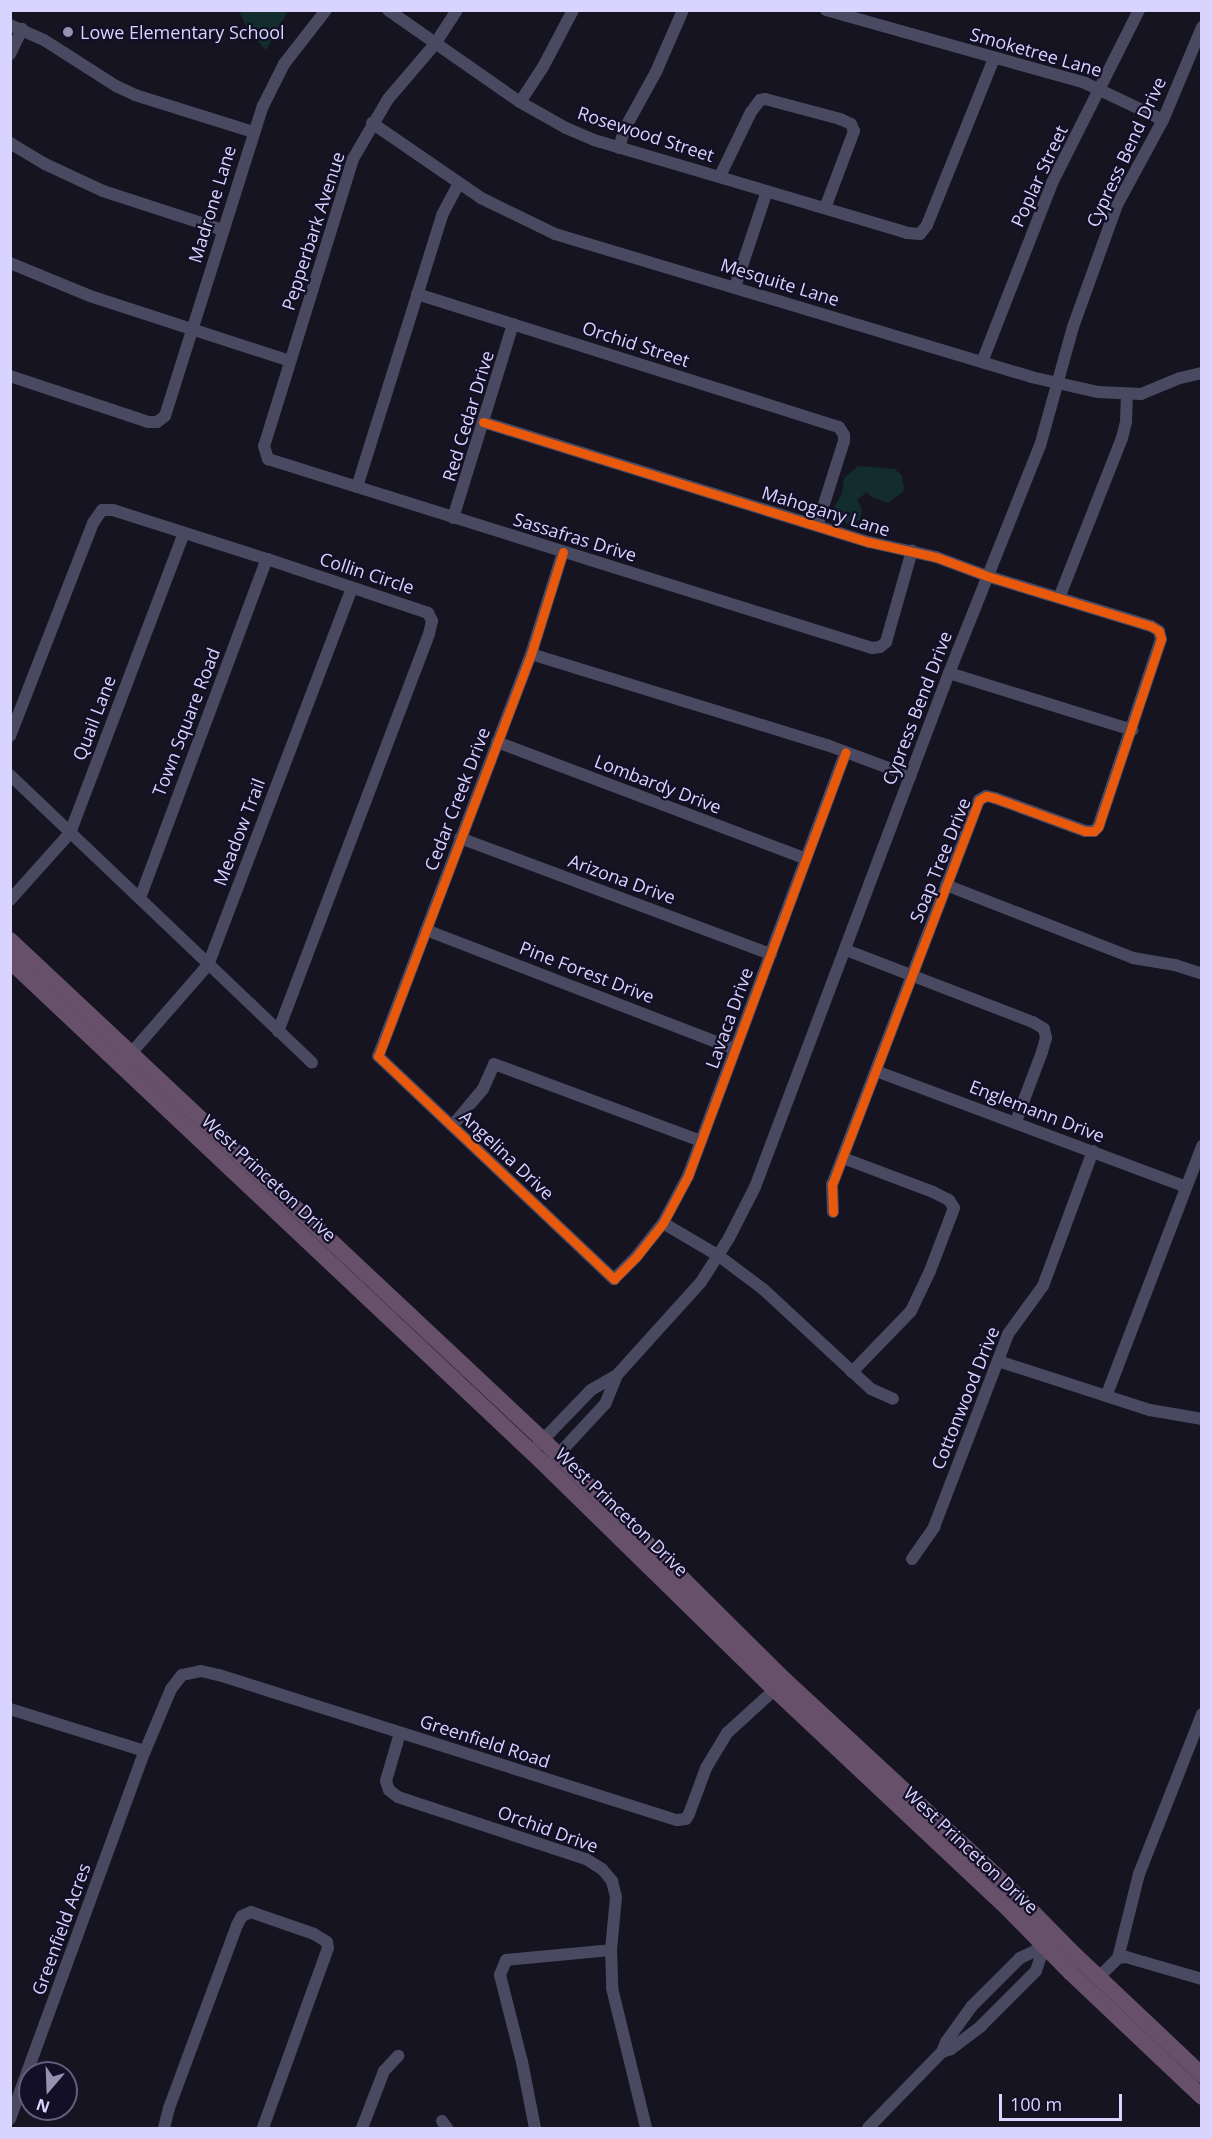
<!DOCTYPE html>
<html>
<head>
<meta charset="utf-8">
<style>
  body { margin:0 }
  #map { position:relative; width:1212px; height:2139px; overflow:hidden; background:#161421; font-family:"Open Sans",sans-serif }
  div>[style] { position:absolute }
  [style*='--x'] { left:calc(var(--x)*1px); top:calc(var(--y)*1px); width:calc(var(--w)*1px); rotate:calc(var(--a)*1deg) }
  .green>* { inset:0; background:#132c2d }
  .minor>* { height:12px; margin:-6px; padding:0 6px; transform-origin:6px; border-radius:6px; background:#4a4962 }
  .highway>* { height:16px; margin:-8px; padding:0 8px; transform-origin:8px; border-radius:8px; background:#67516a }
  .cycleway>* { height:9px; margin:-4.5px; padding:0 4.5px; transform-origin:4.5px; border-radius:4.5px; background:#e8590c }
  .dots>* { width:16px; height:16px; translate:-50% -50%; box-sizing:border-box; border:3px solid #130f26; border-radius:50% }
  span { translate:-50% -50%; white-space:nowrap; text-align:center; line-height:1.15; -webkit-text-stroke:4.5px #130f26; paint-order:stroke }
  .poi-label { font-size:18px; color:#d9d4ff }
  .left { translate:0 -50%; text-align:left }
  .street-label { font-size:18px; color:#d9d4ff }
  .frame { position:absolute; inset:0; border:12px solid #d9d4ff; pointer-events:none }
  .north { position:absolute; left:18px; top:2061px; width:60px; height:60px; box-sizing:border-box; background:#130f26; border:2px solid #625e7d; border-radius:50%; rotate:199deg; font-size:16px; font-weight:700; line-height:24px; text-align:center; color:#d9d4ff }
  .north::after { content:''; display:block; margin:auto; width:21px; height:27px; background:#9591b1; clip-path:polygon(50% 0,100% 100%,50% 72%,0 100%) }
  .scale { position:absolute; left:999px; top:2094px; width:123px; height:27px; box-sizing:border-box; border:3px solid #d9d4ff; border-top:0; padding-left:8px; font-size:18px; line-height:21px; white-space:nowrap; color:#d9d4ff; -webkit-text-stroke:4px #130f26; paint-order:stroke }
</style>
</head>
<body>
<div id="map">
  <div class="green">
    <i style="clip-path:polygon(239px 11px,239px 10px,288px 11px,266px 50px,248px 31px)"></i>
    <i style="clip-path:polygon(858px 466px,895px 469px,902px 476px,904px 488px,903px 492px,888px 503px,872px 497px,867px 492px,857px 500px,862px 510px,860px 520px,849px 524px,838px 519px,834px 507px,842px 494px,844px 478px)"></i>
  </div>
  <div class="minor">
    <i style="--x:388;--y:10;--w:161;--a:34.9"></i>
    <i style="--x:520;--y:102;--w:53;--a:29.5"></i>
    <i style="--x:566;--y:128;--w:30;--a:23"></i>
    <i style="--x:594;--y:140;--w:327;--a:16.5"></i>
    <i style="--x:907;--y:233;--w:13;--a:4"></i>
    <i style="--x:920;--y:234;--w:11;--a:-52"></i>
    <i style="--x:927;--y:225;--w:180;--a:-68.1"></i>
    <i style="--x:457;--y:10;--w:40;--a:122.9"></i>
    <i style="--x:435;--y:44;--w:72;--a:130.5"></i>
    <i style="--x:388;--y:99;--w:69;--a:120.3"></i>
    <i style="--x:353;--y:159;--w:300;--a:107.2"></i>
    <i style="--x:264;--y:446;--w:14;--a:73"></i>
    <i style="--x:268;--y:459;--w:633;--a:17.38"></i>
    <i style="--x:872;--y:648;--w:8;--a:-7"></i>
    <i style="--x:880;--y:647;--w:8;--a:-40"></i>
    <i style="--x:886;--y:642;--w:95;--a:-74.1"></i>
    <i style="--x:826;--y:10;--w:269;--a:15.7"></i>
    <i style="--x:1085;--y:83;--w:86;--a:25.4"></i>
    <i style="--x:10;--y:25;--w:37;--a:24"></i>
    <i style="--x:44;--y:40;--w:85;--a:32.6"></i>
    <i style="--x:116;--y:86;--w:21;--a:25"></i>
    <i style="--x:135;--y:95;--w:124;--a:17.4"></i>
    <i style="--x:10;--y:54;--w:28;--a:-64"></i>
    <i style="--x:520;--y:102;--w:42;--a:-56.7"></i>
    <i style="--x:543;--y:67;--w:64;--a:-62.2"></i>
    <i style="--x:372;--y:123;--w:132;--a:34.5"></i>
    <i style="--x:481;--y:198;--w:82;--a:25.9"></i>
    <i style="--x:555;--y:234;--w:497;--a:16.7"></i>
    <i style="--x:1031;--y:377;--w:69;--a:12.6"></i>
    <i style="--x:1098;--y:392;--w:43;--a:2.7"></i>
    <i style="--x:1141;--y:394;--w:42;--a:-22.3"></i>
    <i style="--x:1180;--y:378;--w:23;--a:-13"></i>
    <i style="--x:10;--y:143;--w:41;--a:31"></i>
    <i style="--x:45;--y:164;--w:64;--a:25"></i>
    <i style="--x:103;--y:191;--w:126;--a:18"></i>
    <i style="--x:619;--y:148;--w:19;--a:-74"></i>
    <i style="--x:624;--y:130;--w:66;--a:-61.1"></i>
    <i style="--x:656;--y:72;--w:68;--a:-66.5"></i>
    <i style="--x:720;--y:176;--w:71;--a:-64.2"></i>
    <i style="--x:751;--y:112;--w:15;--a:-53"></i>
    <i style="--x:760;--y:100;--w:5;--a:-11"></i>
    <i style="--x:765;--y:99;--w:78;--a:14.9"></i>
    <i style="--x:840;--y:119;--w:12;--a:24"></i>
    <i style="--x:851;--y:124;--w:8;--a:67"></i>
    <i style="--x:854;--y:131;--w:82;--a:110.6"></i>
    <i style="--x:10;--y:263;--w:87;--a:22.4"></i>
    <i style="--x:90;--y:296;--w:210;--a:18"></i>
    <i style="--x:735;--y:287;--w:101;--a:-71.6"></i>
    <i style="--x:417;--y:294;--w:442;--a:17.5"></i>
    <i style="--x:839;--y:427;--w:9;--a:58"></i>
    <i style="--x:844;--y:435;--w:6;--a:90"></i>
    <i style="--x:844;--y:441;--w:89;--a:107.6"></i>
    <i style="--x:982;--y:362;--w:192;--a:-68.6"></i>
    <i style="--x:1052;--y:183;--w:194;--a:-63.3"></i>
    <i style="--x:10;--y:376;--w:145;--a:18.4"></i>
    <i style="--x:148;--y:422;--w:9;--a:0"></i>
    <i style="--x:157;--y:422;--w:10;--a:-37"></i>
    <i style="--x:165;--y:416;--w:325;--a:-72.5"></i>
    <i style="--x:263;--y:106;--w:47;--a:-63.4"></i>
    <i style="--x:284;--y:64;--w:68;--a:-52.1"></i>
    <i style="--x:483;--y:422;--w:404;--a:17.3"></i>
    <i style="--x:869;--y:542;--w:69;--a:12.6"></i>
    <i style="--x:936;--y:557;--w:54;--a:20.4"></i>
    <i style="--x:987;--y:576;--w:171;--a:17"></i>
    <i style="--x:1151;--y:626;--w:9;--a:32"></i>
    <i style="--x:1159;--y:631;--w:8;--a:76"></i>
    <i style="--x:1161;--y:639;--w:198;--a:108.5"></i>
    <i style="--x:1098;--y:827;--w:6;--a:135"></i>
    <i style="--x:1094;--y:831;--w:9;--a:180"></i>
    <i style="--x:1085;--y:831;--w:96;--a:-159.9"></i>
    <i style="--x:995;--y:798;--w:9;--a:-167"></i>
    <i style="--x:986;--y:796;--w:8;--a:150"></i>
    <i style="--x:979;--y:800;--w:411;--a:110.9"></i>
    <i style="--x:832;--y:1184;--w:28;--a:88"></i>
    <i style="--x:357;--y:487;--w:285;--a:-72.6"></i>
    <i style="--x:442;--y:215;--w:36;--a:-62"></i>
    <i style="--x:453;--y:518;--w:203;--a:-72.8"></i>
    <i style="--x:563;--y:552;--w:107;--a:107.4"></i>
    <i style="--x:531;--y:654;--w:430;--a:110.8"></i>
    <i style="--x:378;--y:1056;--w:325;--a:43.4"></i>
    <i style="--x:614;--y:1279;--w:31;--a:-45"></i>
    <i style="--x:636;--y:1257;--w:43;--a:-51.5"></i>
    <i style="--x:663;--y:1223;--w:53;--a:-62"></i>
    <i style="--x:688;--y:1176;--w:452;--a:-69.6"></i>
    <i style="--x:1059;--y:598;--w:172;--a:-68.5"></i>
    <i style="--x:1122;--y:438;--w:16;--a:-76"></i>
    <i style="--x:1126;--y:422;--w:27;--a:-88"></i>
    <i style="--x:531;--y:654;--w:310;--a:17.1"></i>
    <i style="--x:827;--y:745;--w:89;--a:20.5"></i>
    <i style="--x:949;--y:673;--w:192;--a:17.3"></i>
    <i style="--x:10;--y:736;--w:229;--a:-68.7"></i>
    <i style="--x:93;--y:523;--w:16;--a:-55"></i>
    <i style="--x:102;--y:510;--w:11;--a:0"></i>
    <i style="--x:113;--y:510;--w:162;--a:17.7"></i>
    <i style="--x:267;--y:559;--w:170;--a:18.5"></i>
    <i style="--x:428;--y:613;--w:9;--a:63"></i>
    <i style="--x:432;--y:621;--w:13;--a:103"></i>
    <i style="--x:429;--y:634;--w:425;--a:110.8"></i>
    <i style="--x:497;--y:742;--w:330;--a:20.7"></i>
    <i style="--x:10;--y:775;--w:417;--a:43.6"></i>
    <i style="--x:460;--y:838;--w:332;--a:20.5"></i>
    <i style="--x:946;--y:885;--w:201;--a:21.3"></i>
    <i style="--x:1133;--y:958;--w:43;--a:9.5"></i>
    <i style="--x:1175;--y:965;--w:28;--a:18"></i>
    <i style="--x:140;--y:898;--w:362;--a:-69.5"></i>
    <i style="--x:10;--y:900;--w:90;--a:-48.2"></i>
    <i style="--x:70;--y:833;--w:321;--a:-69.2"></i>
    <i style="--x:426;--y:930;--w:331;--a:21.1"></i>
    <i style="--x:846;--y:950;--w:200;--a:21.1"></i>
    <i style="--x:1033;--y:1022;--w:13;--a:32"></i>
    <i style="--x:1044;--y:1029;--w:9;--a:77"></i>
    <i style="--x:1046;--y:1038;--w:15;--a:106"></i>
    <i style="--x:1042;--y:1052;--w:74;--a:110.6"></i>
    <i style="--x:126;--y:1059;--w:125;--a:-48.9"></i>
    <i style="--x:208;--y:965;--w:404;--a:-69.1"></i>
    <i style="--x:876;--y:1071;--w:331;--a:20.5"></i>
    <i style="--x:452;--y:1126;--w:48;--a:-50"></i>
    <i style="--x:483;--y:1089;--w:27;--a:-66"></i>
    <i style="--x:494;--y:1064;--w:221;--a:20.4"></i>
    <i style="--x:843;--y:1158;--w:96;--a:20.7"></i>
    <i style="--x:933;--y:1192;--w:18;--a:27"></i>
    <i style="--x:949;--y:1200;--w:9;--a:58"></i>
    <i style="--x:954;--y:1208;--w:67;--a:110.9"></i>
    <i style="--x:930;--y:1271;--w:44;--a:115.4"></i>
    <i style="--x:911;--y:1311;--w:85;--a:134"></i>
    <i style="--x:663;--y:1223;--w:65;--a:30.5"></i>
    <i style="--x:719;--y:1256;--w:55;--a:36.9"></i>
    <i style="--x:763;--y:1289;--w:147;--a:42.8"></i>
    <i style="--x:871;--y:1389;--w:24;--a:24"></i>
    <i style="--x:998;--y:1361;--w:160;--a:17.9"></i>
    <i style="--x:1150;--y:1410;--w:53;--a:9.8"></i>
    <i style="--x:617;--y:1375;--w:125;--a:-47.9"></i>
    <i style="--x:701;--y:1282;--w:52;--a:-57.5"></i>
    <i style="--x:729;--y:1238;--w:57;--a:-63"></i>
    <i style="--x:755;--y:1187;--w:549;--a:-69.32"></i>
    <i style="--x:949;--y:673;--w:245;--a:-68.2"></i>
    <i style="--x:1040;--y:446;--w:123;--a:-74.5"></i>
    <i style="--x:1073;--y:327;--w:130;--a:-70.2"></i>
    <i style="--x:1117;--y:205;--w:97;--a:-61.6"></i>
    <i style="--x:1163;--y:120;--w:101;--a:-67.2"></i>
    <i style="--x:1107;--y:1394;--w:266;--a:-69"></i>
    <i style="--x:538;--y:1445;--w:76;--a:-46.1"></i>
    <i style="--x:591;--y:1390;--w:30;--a:-30"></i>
    <i style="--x:617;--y:1375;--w:31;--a:112"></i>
    <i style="--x:605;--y:1404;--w:75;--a:132.8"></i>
    <i style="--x:912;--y:1559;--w:39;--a:-55"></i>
    <i style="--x:934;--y:1527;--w:207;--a:-69"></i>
    <i style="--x:1008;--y:1334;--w:59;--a:-53.9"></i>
    <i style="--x:1043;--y:1286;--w:144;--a:-69.7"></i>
    <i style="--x:10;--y:1709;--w:141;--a:17.3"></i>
    <i style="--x:400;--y:1733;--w:50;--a:106.3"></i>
    <i style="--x:386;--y:1781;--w:9;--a:72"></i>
    <i style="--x:389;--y:1790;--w:11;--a:38"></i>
    <i style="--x:398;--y:1797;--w:198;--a:18.3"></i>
    <i style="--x:586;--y:1859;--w:19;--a:32"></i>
    <i style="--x:602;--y:1869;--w:16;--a:50"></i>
    <i style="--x:612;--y:1881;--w:16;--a:76"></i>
    <i style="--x:616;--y:1897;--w:53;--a:95.4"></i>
    <i style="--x:611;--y:1950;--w:38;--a:88"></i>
    <i style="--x:612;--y:1988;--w:144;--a:76.3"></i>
    <i style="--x:1118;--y:1958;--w:87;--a:-76"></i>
    <i style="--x:1139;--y:1874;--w:172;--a:-68.5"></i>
    <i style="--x:1099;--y:1977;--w:27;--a:-45"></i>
    <i style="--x:1118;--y:1958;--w:8;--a:-7"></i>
    <i style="--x:1126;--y:1957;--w:79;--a:16.1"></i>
    <i style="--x:942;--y:2052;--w:9;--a:-18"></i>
    <i style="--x:951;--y:2049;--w:38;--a:-37"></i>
    <i style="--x:981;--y:2026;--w:78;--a:-45"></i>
    <i style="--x:1036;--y:1971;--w:25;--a:-72"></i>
    <i style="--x:10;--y:2119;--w:392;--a:-69.9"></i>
    <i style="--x:145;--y:1751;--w:67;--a:-67.2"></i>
    <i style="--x:171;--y:1689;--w:18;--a:-52"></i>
    <i style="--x:182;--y:1675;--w:19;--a:-12"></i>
    <i style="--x:201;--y:1671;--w:18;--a:13"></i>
    <i style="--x:219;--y:1675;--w:480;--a:17.6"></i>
    <i style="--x:677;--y:1820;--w:9;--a:-6"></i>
    <i style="--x:686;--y:1819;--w:6;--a:-59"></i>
    <i style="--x:689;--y:1814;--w:49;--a:-69.7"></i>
    <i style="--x:706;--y:1768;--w:41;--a:-59"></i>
    <i style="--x:727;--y:1733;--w:72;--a:-42.2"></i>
    <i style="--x:442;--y:2121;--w:9;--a:54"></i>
    <i style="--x:164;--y:2128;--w:21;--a:-76"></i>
    <i style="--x:169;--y:2108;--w:195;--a:-69.6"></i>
    <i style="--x:237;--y:1925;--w:10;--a:-61"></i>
    <i style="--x:242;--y:1916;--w:10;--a:-24"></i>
    <i style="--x:251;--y:1912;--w:67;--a:19.2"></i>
    <i style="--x:314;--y:1934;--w:15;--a:32"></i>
    <i style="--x:327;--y:1942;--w:6;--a:81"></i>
    <i style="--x:328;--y:1948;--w:191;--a:109.9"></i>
    <i style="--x:362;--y:2128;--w:61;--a:-68.9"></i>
    <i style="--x:384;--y:2071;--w:21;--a:-47"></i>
    <i style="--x:535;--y:2128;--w:67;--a:-101.1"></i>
    <i style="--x:522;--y:2062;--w:90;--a:-104.2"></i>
    <i style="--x:500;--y:1975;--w:16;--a:-68"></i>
    <i style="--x:506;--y:1960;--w:105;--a:-5.4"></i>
    <i style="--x:868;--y:2128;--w:106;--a:-45.8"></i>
    <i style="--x:942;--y:2052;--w:11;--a:-68"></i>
    <i style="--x:946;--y:2042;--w:44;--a:-54.2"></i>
    <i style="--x:972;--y:2006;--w:68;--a:-45"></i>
    <i style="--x:1020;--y:1958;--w:26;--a:-25"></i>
  </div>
  <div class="highway">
    <i style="--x:10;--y:940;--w:731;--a:43.17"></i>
    <i style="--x:543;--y:1440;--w:341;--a:44.8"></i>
    <i style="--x:785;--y:1680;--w:299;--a:42.8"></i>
    <i style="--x:1004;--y:1883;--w:98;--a:45.4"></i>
    <i style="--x:1073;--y:1953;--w:178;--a:43.4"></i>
    <i style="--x:10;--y:961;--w:729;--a:43.28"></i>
    <i style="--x:541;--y:1461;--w:327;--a:44.4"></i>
    <i style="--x:775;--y:1690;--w:311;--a:43.2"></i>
    <i style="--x:1002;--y:1903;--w:98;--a:45.4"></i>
    <i style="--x:1071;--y:1973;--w:180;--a:43.4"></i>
  </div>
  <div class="cycleway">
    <i style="--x:483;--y:422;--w:404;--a:17.3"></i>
    <i style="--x:869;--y:542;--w:69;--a:12.6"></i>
    <i style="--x:936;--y:557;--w:54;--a:20.4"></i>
    <i style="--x:987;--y:576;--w:171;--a:17"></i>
    <i style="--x:1151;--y:626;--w:9;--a:32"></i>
    <i style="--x:1159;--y:631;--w:8;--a:76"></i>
    <i style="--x:1161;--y:639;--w:198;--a:108.5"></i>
    <i style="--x:1098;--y:827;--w:6;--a:135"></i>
    <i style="--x:1094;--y:831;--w:9;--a:180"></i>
    <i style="--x:1085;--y:831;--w:96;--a:-159.9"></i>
    <i style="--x:995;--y:798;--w:9;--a:-167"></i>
    <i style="--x:986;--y:796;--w:8;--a:150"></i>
    <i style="--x:979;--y:800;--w:411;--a:110.9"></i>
    <i style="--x:832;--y:1184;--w:28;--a:88"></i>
    <i style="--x:563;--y:552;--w:107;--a:107.4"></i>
    <i style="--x:531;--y:654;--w:430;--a:110.8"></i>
    <i style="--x:378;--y:1056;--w:325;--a:43.4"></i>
    <i style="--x:614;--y:1279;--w:31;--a:-45"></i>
    <i style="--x:636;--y:1257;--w:43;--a:-51.5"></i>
    <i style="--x:663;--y:1223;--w:53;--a:-62"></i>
    <i style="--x:688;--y:1176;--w:452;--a:-69.6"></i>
  </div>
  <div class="dots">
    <i style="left:68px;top:32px;background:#9591b1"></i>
  </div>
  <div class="poi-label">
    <span class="left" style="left:80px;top:32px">Lowe Elementary School</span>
  </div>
  <div class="street-label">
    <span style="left:1036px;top:52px;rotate:16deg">Smoketree Lane</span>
    <span style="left:646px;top:134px;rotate:18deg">Rosewood Street</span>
    <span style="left:1126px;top:152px;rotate:-65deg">Cypress Bend Drive</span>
    <span style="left:1039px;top:176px;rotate:-65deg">Poplar Street</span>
    <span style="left:212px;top:204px;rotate:-73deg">Madrone Lane</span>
    <span style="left:313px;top:231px;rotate:-72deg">Pepperbark Avenue</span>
    <span style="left:780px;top:282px;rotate:17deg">Mesquite Lane</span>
    <span style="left:636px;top:344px;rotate:18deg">Orchid Street</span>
    <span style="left:468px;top:416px;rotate:-73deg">Red Cedar Drive</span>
    <span style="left:826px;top:511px;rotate:17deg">Mahogany Lane</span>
    <span style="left:575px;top:537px;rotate:17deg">Sassafras Drive</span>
    <span style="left:367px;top:573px;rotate:18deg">Collin Circle</span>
    <span style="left:917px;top:708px;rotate:-69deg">Cypress Bend Drive</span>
    <span style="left:94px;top:718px;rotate:-69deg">Quail Lane</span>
    <span style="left:186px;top:722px;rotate:-69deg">Town Square Road</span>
    <span style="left:658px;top:784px;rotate:21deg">Lombardy Drive</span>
    <span style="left:457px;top:799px;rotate:-69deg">Cedar Creek Drive</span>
    <span style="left:239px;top:832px;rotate:-69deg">Meadow Trail</span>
    <span style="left:940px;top:860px;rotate:-68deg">Soap Tree Drive</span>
    <span style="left:622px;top:879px;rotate:20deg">Arizona Drive</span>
    <span style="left:587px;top:972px;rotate:21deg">Pine Forest Drive</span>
    <span style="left:729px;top:1018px;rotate:-70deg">Lavaca Drive</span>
    <span style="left:1037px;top:1111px;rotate:21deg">Englemann Drive</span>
    <span style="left:507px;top:1155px;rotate:43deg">Angelina Drive</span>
    <span style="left:269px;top:1178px;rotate:43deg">West Princeton Drive</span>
    <span style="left:965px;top:1398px;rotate:-68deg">Cottonwood Drive</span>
    <span style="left:622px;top:1512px;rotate:44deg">West Princeton Drive</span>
    <span style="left:485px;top:1741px;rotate:18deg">Greenfield Road</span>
    <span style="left:548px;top:1829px;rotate:20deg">Orchid Drive</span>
    <span style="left:971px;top:1850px;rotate:43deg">West Princeton Drive</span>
    <span style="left:61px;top:1929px;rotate:-70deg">Greenfield Acres</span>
  </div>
  <div class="frame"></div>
  <div class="north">N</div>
  <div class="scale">100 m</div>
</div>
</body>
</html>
